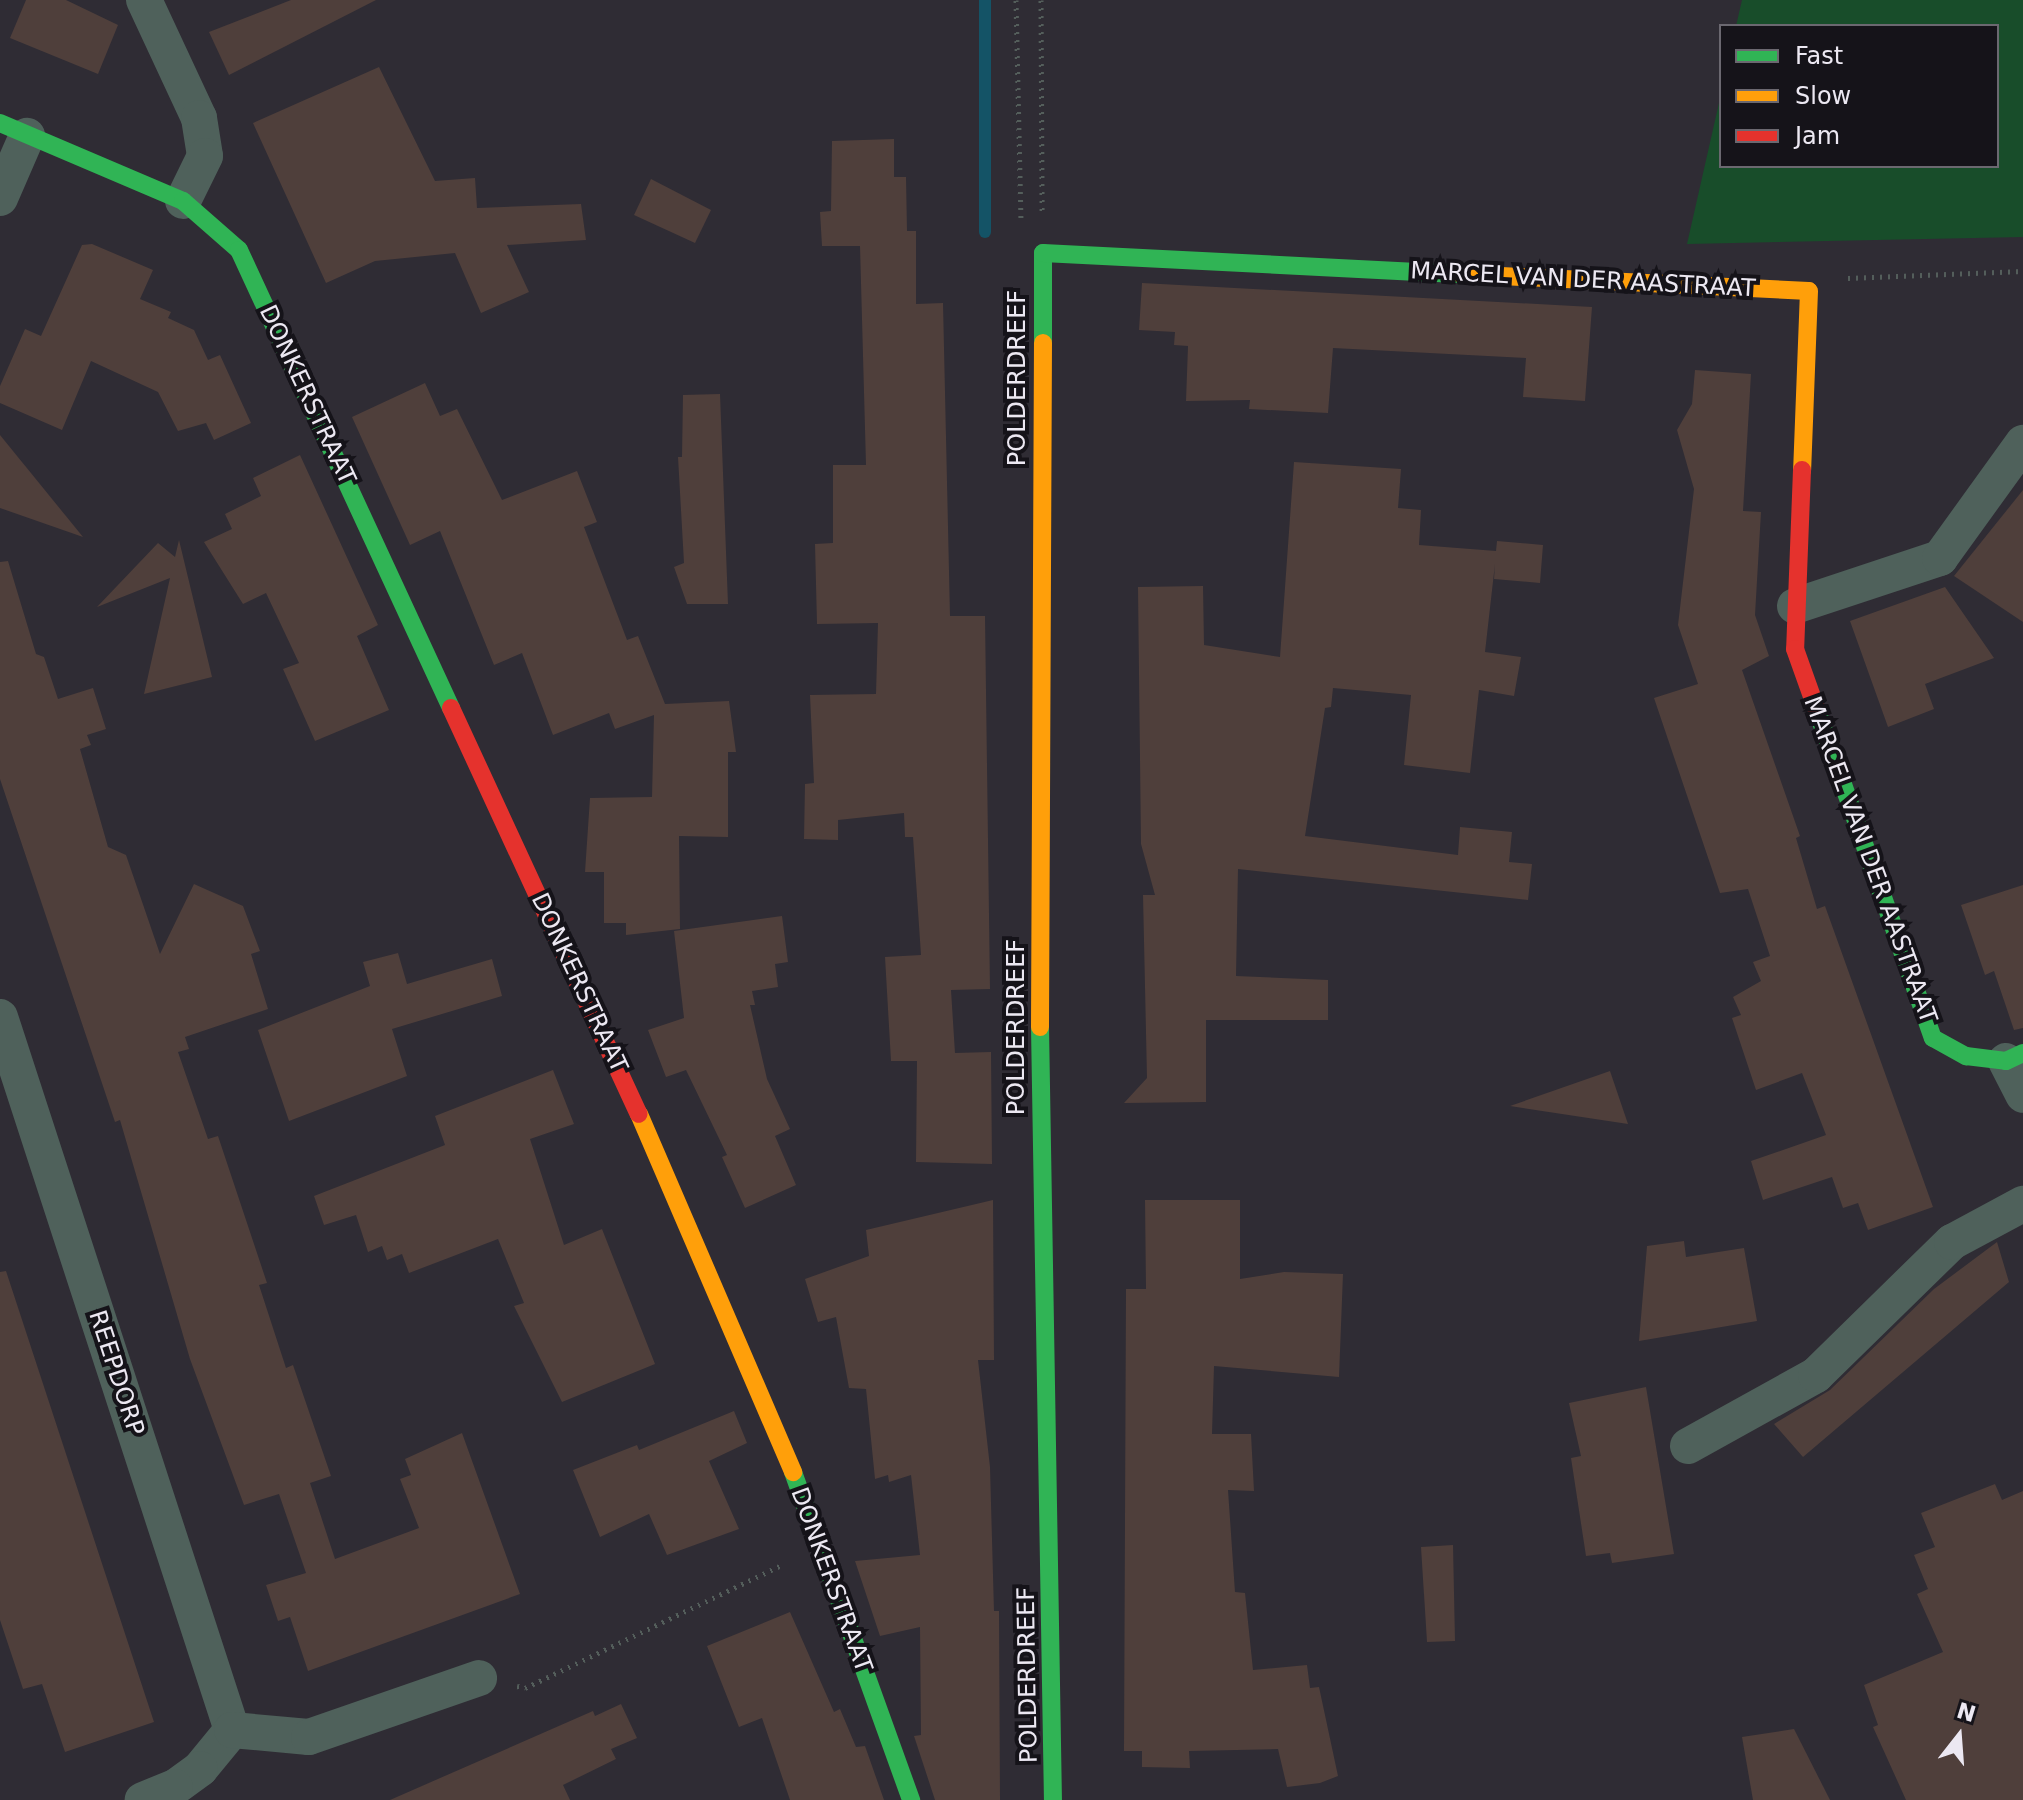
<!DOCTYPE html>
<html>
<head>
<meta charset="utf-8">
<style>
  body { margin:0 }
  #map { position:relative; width:2023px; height:1800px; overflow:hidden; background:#2f2c34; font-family:"DejaVu Sans",sans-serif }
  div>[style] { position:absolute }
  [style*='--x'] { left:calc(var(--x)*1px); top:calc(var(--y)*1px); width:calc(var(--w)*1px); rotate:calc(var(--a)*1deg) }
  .green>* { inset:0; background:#184d2a }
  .stream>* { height:12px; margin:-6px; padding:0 6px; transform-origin:6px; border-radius:6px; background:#145366 }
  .building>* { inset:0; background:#4f3f3b }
  .path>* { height:5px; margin-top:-2.5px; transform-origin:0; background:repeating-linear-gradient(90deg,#545e5b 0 2px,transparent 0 8px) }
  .street>* { height:36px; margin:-18px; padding:0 18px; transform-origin:18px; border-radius:18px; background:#4f615b }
  .fast>* { height:18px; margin:-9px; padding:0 9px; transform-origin:9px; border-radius:9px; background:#30b455 }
  .slow>* { height:18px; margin:-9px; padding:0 9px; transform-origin:9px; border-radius:9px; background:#ff9f0a }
  .jam>* { height:18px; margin:-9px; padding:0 9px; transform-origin:9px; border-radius:9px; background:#e5322d }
  span { translate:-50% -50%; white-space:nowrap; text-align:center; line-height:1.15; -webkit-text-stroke:8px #151319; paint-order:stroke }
  .street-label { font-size:24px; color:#ece8f2 }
  .legend { position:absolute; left:1719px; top:24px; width:280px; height:144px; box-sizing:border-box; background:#151319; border:2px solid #6b6870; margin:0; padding:10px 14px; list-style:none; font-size:24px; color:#ece8f2 }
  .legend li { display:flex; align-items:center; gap:16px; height:40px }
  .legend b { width:40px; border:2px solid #6b6870 }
  .north { position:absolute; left:1919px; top:1696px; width:80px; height:80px; -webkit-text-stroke:6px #151319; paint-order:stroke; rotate:17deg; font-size:22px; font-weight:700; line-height:32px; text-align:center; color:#ece8f2 }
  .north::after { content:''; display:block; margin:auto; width:28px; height:36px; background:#ece8f2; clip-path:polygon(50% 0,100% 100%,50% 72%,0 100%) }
</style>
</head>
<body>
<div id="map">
  <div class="green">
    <i style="clip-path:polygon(1742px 0,2023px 0,2023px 237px,1687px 244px,1721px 94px,1721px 166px,1997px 166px,1997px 26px,1736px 26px)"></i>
  </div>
  <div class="stream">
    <i style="--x:985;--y:232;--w:232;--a:-90"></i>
  </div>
  <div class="building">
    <i style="clip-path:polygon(26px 0,66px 0,118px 25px,98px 74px,10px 38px)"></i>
    <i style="clip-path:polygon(291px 0,376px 0,229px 75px,209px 32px)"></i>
    <i style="clip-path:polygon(379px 67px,435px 181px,475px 178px,477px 208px,581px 204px,586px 240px,507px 245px,529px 292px,481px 313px,455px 253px,375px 261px,326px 283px,253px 123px)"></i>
    <i style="clip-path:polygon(894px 139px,894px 177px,906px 177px,907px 231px,916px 231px,916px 304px,943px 303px,950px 616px,985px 616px,990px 989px,951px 990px,955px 1053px,991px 1052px,992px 1164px,916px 1162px,917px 1061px,891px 1061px,885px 957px,921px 955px,913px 837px,905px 837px,904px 813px,838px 820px,838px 840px,804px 839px,805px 784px,814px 783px,810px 695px,876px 694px,878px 623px,817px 624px,815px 544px,833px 543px,833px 465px,866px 465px,860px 246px,822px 246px,820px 212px,831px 211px,832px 141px)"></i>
    <i style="clip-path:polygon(651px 179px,711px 210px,695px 243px,634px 215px)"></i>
    <i style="clip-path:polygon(92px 244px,153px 270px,140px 299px,171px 312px,168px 318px,194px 330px,208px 360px,220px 355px,251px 423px,214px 440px,206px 423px,178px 431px,158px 392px,91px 361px,62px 430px,0 403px,0 386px,25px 329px,41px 336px,82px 245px)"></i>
    <i style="clip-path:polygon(1142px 283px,1592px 307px,1585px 401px,1523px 397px,1526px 358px,1333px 348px,1328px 413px,1249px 409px,1250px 400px,1186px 401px,1188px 346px,1174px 345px,1175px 332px,1139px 330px)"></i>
    <i style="clip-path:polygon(1695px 370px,1751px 374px,1743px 511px,1761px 512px,1755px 615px,1769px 656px,1742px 670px,1800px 836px,1796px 838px,1817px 909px,1825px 906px,1933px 1207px,1868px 1230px,1858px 1203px,1843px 1208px,1832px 1177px,1763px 1200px,1751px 1161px,1826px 1135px,1802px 1073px,1756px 1090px,1732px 1018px,1741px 1015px,1733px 997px,1761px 981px,1753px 962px,1770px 956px,1748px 889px,1720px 893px,1654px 698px,1698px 684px,1678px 625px,1694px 489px,1677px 430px,1692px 404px)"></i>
    <i style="clip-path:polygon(425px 383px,440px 416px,457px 409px,502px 500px,577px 471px,597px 522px,584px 527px,627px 640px,638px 636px,665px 704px,729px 701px,736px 752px,728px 752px,728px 837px,679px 836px,680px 929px,626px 935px,626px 923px,604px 923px,604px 872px,585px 872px,590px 798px,652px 797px,654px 715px,615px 729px,609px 713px,553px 735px,522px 653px,494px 665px,440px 531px,410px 545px,352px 417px)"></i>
    <i style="clip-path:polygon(720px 394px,728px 604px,687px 604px,674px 567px,684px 563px,678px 457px,682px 457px,683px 395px)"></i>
    <i style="clip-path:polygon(0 435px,83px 537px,0 508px)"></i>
    <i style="clip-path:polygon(300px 455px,378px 625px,357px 636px,389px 710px,315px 741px,283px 669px,299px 663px,266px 593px,243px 604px,204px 542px,232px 529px,225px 514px,261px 496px,253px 478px)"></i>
    <i style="clip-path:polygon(1294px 462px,1401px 469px,1398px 508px,1421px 510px,1419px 545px,1496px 551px,1497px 541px,1543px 545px,1540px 583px,1494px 579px,1495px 564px,1485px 652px,1521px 657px,1514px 696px,1479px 690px,1470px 773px,1404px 765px,1411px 695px,1333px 688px,1331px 707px,1325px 708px,1305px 836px,1458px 855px,1460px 827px,1512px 832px,1509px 862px,1532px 864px,1528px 900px,1238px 869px,1236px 976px,1328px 980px,1328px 1020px,1206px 1020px,1206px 1102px,1124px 1103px,1147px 1078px,1143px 895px,1155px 895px,1141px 844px,1138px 587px,1203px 586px,1204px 645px,1280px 657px)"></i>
    <i style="clip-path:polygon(2023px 490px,2023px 622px,1954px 576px)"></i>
    <i style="clip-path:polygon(179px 540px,212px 677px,144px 694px,170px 578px,97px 607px,158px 543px,175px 557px)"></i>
    <i style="clip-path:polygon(8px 561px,36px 654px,44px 657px,58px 699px,93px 688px,106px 729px,87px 735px,91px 745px,80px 749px,108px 847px,126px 855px,160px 954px,194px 884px,243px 906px,260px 951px,251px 954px,268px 1009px,185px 1037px,189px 1049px,178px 1052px,208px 1139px,218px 1136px,267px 1283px,259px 1285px,286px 1368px,293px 1365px,331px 1476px,310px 1483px,335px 1559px,419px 1528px,400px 1479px,411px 1475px,405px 1459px,462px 1433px,520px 1594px,308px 1671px,290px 1617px,278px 1621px,266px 1585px,306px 1573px,279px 1494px,244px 1505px,190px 1359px,120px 1120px,115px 1122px,0 779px,0 562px)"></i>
    <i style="clip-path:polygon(1945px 587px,1994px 658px,1925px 684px,1934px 709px,1888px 727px,1850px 621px)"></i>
    <i style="clip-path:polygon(2023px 885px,2023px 1028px,2014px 1030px,1994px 971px,1985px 975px,1961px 905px)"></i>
    <i style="clip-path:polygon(782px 916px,788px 962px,775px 964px,778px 987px,752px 991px,755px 1005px,750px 1005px,767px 1079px,790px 1129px,775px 1136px,796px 1185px,745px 1208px,722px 1157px,727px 1155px,686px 1070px,666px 1077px,648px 1030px,684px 1018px,674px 931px)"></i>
    <i style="clip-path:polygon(398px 953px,407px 984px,492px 959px,502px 996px,392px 1029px,407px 1076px,289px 1121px,258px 1030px,370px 986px,363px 962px)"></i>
    <i style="clip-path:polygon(553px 1070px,574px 1124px,530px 1139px,564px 1245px,602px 1229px,655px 1364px,562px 1402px,514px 1306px,524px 1303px,498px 1239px,409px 1273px,402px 1254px,387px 1260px,382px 1246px,368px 1252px,356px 1215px,324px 1225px,314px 1196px,445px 1145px,435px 1116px)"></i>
    <i style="clip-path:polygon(1610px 1071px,1628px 1124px,1510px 1106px)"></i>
    <i style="clip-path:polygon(993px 1200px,994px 1360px,978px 1360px,990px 1467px,994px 1611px,999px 1611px,1000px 1800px,935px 1800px,914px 1736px,921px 1735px,920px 1627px,880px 1636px,855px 1561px,920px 1555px,911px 1475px,889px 1482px,888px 1475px,875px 1479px,866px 1389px,849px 1388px,836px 1317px,818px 1322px,805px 1279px,869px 1256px,866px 1230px)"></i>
    <i style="clip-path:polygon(1145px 1200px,1240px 1200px,1240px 1279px,1284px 1272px,1343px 1274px,1339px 1377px,1214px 1366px,1212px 1434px,1251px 1434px,1254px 1491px,1228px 1490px,1235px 1592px,1245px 1593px,1253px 1670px,1307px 1665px,1310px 1688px,1319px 1687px,1338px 1776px,1320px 1783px,1287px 1787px,1278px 1749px,1189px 1751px,1190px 1768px,1142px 1767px,1142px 1751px,1124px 1751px,1126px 1289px,1146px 1289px)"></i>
    <i style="clip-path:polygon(1684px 1241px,1686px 1257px,1744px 1248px,1757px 1321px,1639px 1341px,1647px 1246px)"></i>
    <i style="clip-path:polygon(1997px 1242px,2009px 1282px,1803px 1457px,1774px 1424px,1830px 1390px,1934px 1289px)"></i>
    <i style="clip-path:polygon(6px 1271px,154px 1722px,65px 1752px,42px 1684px,23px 1689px,0 1620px,0 1272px)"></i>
    <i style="clip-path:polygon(1646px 1387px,1674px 1554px,1612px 1563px,1610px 1553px,1586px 1556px,1571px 1458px,1581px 1456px,1569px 1403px)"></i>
    <i style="clip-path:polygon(734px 1411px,747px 1443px,709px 1461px,739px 1529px,667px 1555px,649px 1514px,600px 1537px,573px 1470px,637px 1445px,639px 1450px)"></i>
    <i style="clip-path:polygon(1995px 1484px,2002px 1500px,2023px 1491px,2023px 1800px,1906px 1800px,1873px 1727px,1878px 1725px,1864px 1685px,1943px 1652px,1917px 1594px,1928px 1589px,1914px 1555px,1935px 1547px,1921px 1513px)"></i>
    <i style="clip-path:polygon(1453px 1545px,1455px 1641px,1427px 1642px,1421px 1547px)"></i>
    <i style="clip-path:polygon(790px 1612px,834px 1712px,840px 1709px,856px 1747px,865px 1746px,884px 1800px,790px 1800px,762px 1718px,739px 1727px,707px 1646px)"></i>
    <i style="clip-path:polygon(621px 1704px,637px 1738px,611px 1749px,616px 1759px,563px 1785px,570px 1800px,390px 1800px,593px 1711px,595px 1716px)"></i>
    <i style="clip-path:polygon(1794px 1729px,1830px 1800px,1753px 1800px,1742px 1737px)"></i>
  </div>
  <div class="path">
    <i style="--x:1016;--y:0;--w:218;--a:88.7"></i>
    <i style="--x:1041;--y:0;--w:211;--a:89.7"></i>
    <i style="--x:1848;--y:278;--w:175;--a:-2.3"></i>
    <i style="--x:517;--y:1686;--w:8;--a:14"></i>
    <i style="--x:525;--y:1688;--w:285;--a:-25.6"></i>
  </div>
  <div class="street">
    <i style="--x:144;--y:0;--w:130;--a:65"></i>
    <i style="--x:199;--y:118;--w:38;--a:81"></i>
    <i style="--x:205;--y:156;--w:50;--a:116.1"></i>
    <i style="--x:0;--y:198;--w:68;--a:-66.5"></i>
    <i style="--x:1795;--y:606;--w:153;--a:-18.3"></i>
    <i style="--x:1940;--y:558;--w:142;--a:-54.2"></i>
    <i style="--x:0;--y:1017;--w:750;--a:71.98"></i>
    <i style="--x:232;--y:1730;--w:50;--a:129.4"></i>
    <i style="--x:200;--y:1769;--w:31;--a:144"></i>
    <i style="--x:175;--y:1787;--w:35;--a:158"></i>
    <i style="--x:2006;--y:1061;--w:38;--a:63"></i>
    <i style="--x:1688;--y:1446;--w:146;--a:-29"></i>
    <i style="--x:1816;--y:1375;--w:190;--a:-44.4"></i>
    <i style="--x:1952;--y:1242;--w:81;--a:-28.2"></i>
    <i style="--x:232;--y:1730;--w:77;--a:5.2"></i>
    <i style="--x:309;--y:1737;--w:180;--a:-19.1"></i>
  </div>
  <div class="fast">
    <i style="--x:0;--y:123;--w:199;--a:23.1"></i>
    <i style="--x:183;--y:201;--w:74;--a:41.2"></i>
    <i style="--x:239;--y:250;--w:505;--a:65.16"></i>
    <i style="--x:1043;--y:343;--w:90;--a:-90"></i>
    <i style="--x:1043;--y:253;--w:419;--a:2.9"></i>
    <i style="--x:1816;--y:708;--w:350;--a:70.5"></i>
    <i style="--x:1933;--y:1038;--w:38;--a:29"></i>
    <i style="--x:1966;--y:1056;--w:40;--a:7.1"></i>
    <i style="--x:2006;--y:1061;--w:19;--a:-25"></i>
    <i style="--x:1040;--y:1027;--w:773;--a:89.04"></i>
    <i style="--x:793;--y:1472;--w:349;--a:70.2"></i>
  </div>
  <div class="slow">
    <i style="--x:1461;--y:274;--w:348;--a:2.8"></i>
    <i style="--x:1809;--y:291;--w:179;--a:92.2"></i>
    <i style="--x:1040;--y:1027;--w:684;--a:-89.75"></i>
    <i style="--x:639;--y:1114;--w:390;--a:66.7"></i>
  </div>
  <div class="jam">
    <i style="--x:1802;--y:470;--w:179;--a:92.2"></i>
    <i style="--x:1795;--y:649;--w:63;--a:70.4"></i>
    <i style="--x:451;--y:708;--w:447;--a:65.2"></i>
  </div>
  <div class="street-label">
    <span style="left:1583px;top:280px;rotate:3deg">MARCEL VAN DER AASTRAAT</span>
    <span style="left:1018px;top:378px;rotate:-90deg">POLDERDREEF</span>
    <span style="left:307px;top:395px;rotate:65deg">DONKERSTRAAT</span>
    <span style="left:1870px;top:860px;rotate:70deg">MARCEL VAN DER AASTRAAT</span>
    <span style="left:579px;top:983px;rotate:65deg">DONKERSTRAAT</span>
    <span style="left:1017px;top:1027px;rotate:-90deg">POLDERDREEF</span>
    <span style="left:116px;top:1373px;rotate:72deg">REEPDORP</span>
    <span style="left:831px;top:1580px;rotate:70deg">DONKERSTRAAT</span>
    <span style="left:1028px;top:1675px;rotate:-91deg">POLDERDREEF</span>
  </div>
  <ul class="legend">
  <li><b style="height:10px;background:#30b455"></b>Fast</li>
  <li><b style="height:10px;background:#ff9f0a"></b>Slow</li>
  <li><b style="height:10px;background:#e5322d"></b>Jam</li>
  </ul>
  <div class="north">N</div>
</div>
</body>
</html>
